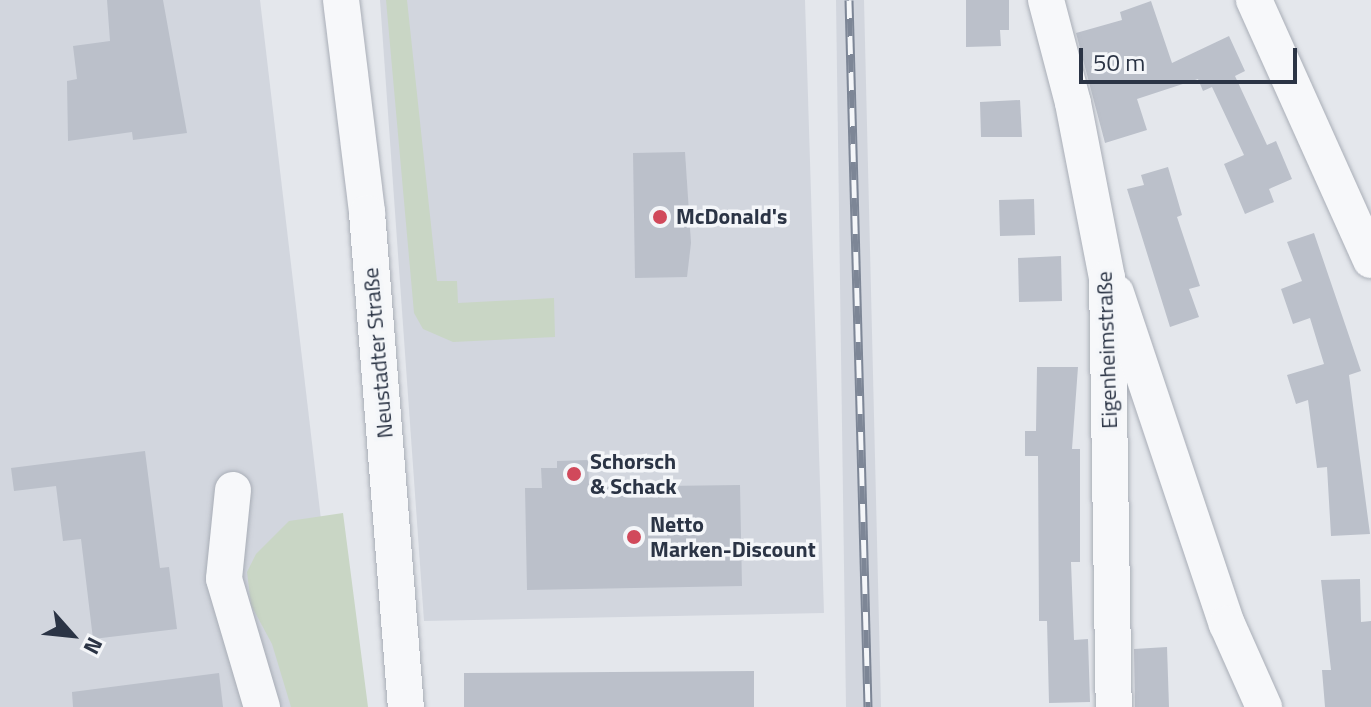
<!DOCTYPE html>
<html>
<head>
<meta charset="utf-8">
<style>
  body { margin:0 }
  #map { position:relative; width:1371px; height:707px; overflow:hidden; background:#e4e7ec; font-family:"Titillium Web",sans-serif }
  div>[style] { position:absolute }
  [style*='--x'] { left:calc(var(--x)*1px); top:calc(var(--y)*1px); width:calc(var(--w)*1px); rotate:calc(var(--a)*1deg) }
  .built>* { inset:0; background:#d2d6de }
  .green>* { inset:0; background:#c9d6c5 }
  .building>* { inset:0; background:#bbc0ca }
  .roads { filter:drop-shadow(0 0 2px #a9aeb7) drop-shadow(0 0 2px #a9aeb7) }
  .minor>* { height:36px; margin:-18px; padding:0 18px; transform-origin:18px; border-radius:18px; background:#f7f8fa }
  .rail>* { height:9px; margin-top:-4.5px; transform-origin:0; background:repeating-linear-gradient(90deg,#f4f6f9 0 18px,#7d8696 0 36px); box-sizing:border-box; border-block:2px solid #7d8696 }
  .dots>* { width:22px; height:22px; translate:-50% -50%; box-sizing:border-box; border:4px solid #f4f6f9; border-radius:50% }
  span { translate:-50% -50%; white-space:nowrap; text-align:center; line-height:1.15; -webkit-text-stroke:7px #f4f6f9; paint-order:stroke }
  .poi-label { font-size:22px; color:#2b3445; font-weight:700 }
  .left { translate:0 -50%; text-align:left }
  .street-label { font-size:22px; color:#2b3445 }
  .north { position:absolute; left:32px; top:595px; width:80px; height:80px; -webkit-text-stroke:6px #f4f6f9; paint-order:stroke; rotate:117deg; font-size:22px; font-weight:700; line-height:32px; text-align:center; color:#2b3445 }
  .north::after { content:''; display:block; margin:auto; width:28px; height:36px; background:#2b3445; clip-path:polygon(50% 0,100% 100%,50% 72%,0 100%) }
  .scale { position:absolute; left:1079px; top:48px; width:218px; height:36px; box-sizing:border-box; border:4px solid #2b3445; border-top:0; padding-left:10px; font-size:24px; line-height:28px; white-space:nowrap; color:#2b3445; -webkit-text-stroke:6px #f4f6f9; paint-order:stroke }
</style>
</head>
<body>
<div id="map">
  <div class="built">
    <i style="clip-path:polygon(0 0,260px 0,343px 707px,0 707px)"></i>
    <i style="clip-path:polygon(380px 0,805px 0,824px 613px,424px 621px)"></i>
    <i style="clip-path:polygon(836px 0,864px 0,881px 707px,846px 707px)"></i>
  </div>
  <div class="green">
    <i style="clip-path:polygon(386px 0,407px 0,437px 281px,457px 281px,458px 303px,554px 298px,555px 337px,453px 342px,423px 329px,414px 313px)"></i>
    <i style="clip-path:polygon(343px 513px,368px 707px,291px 707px,272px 644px,251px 605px,247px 572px,256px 554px,289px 521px)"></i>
  </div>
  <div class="building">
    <i style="clip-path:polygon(107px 0,163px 0,187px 133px,133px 140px,132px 132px,68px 141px,67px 81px,77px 79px,73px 46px,110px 41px)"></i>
    <i style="clip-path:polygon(966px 0,1009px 0,1009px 30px,1000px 30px,1001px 46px,966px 47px)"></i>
    <i style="clip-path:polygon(1151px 1px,1172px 63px,1229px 36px,1245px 71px,1235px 76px,1267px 145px,1276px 141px,1292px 179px,1269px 189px,1274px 202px,1245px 214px,1224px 164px,1244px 155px,1212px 87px,1203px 91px,1198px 79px,1137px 99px,1147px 130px,1105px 143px,1076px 33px,1122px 20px,1120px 12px)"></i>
    <i style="clip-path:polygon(1020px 100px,1022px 137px,981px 137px,980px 102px)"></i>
    <i style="clip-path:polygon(685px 152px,691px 243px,687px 277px,635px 278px,633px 153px)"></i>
    <i style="clip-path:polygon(1168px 167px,1182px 215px,1177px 217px,1200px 286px,1189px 289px,1199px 317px,1170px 327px,1127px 189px,1144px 185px,1141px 175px)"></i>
    <i style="clip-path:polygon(1034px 199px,1035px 235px,1000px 236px,999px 200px)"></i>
    <i style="clip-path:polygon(1314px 233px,1361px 371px,1349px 375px,1370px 534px,1331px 536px,1327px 467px,1317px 468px,1308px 400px,1296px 404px,1287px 375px,1324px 364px,1310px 318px,1293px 324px,1281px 289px,1302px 281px,1287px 242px)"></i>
    <i style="clip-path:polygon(1061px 256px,1062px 301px,1019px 302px,1018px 258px)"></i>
    <i style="clip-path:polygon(1037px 367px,1078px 367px,1072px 449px,1080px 449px,1080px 562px,1071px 562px,1074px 640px,1088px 639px,1090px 702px,1049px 703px,1047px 621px,1039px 621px,1038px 456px,1025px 456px,1025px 431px,1036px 431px)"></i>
    <i style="clip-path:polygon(145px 451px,160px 568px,169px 567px,177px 629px,93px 639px,81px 539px,63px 541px,56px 486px,14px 491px,11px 468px)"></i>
    <i style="clip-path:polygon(588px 460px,589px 487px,740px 485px,742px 586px,527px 590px,525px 488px,542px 488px,541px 468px,557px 468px,557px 461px)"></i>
    <i style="clip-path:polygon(1360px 579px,1361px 622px,1371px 621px,1371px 707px,1325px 707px,1322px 670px,1331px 670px,1321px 580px)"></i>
    <i style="clip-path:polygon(1167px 647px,1169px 707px,1135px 707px,1134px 649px)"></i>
    <i style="clip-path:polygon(754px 671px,754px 707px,464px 707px,464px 673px)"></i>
    <i style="clip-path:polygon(219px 673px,223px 707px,73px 707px,72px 692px)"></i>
  </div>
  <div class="roads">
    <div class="minor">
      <i style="--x:341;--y:0;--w:215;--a:83"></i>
      <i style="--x:367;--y:213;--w:496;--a:85.5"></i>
      <i style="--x:1046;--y:0;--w:106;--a:75.3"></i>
      <i style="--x:1073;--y:103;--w:178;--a:79"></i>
      <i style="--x:1107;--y:278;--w:429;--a:89.1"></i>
      <i style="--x:1254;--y:0;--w:285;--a:65.8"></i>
      <i style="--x:1116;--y:293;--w:349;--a:71.5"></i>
      <i style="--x:1227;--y:624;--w:91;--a:66"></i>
      <i style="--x:233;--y:490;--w:89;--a:95.8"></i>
      <i style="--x:224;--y:579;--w:134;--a:73.5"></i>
    </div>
  </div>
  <div class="rail">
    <i style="--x:849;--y:0;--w:707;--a:88.46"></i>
  </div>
  <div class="dots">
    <i style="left:660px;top:217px;background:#d1495b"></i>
    <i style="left:574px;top:474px;background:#d1495b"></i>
    <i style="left:634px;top:537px;background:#d1495b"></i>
  </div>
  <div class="poi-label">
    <span class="left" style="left:676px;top:217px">McDonald's</span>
    <span class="left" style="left:590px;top:474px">Schorsch<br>&amp; Schack</span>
    <span class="left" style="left:650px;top:537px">Netto<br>Marken-Discount</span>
  </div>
  <div class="street-label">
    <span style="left:1107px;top:350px;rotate:-92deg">Eigenheimstraße</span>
    <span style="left:378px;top:353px;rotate:-95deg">Neustadter Straße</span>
  </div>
  <div class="north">N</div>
  <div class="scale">50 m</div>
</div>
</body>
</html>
